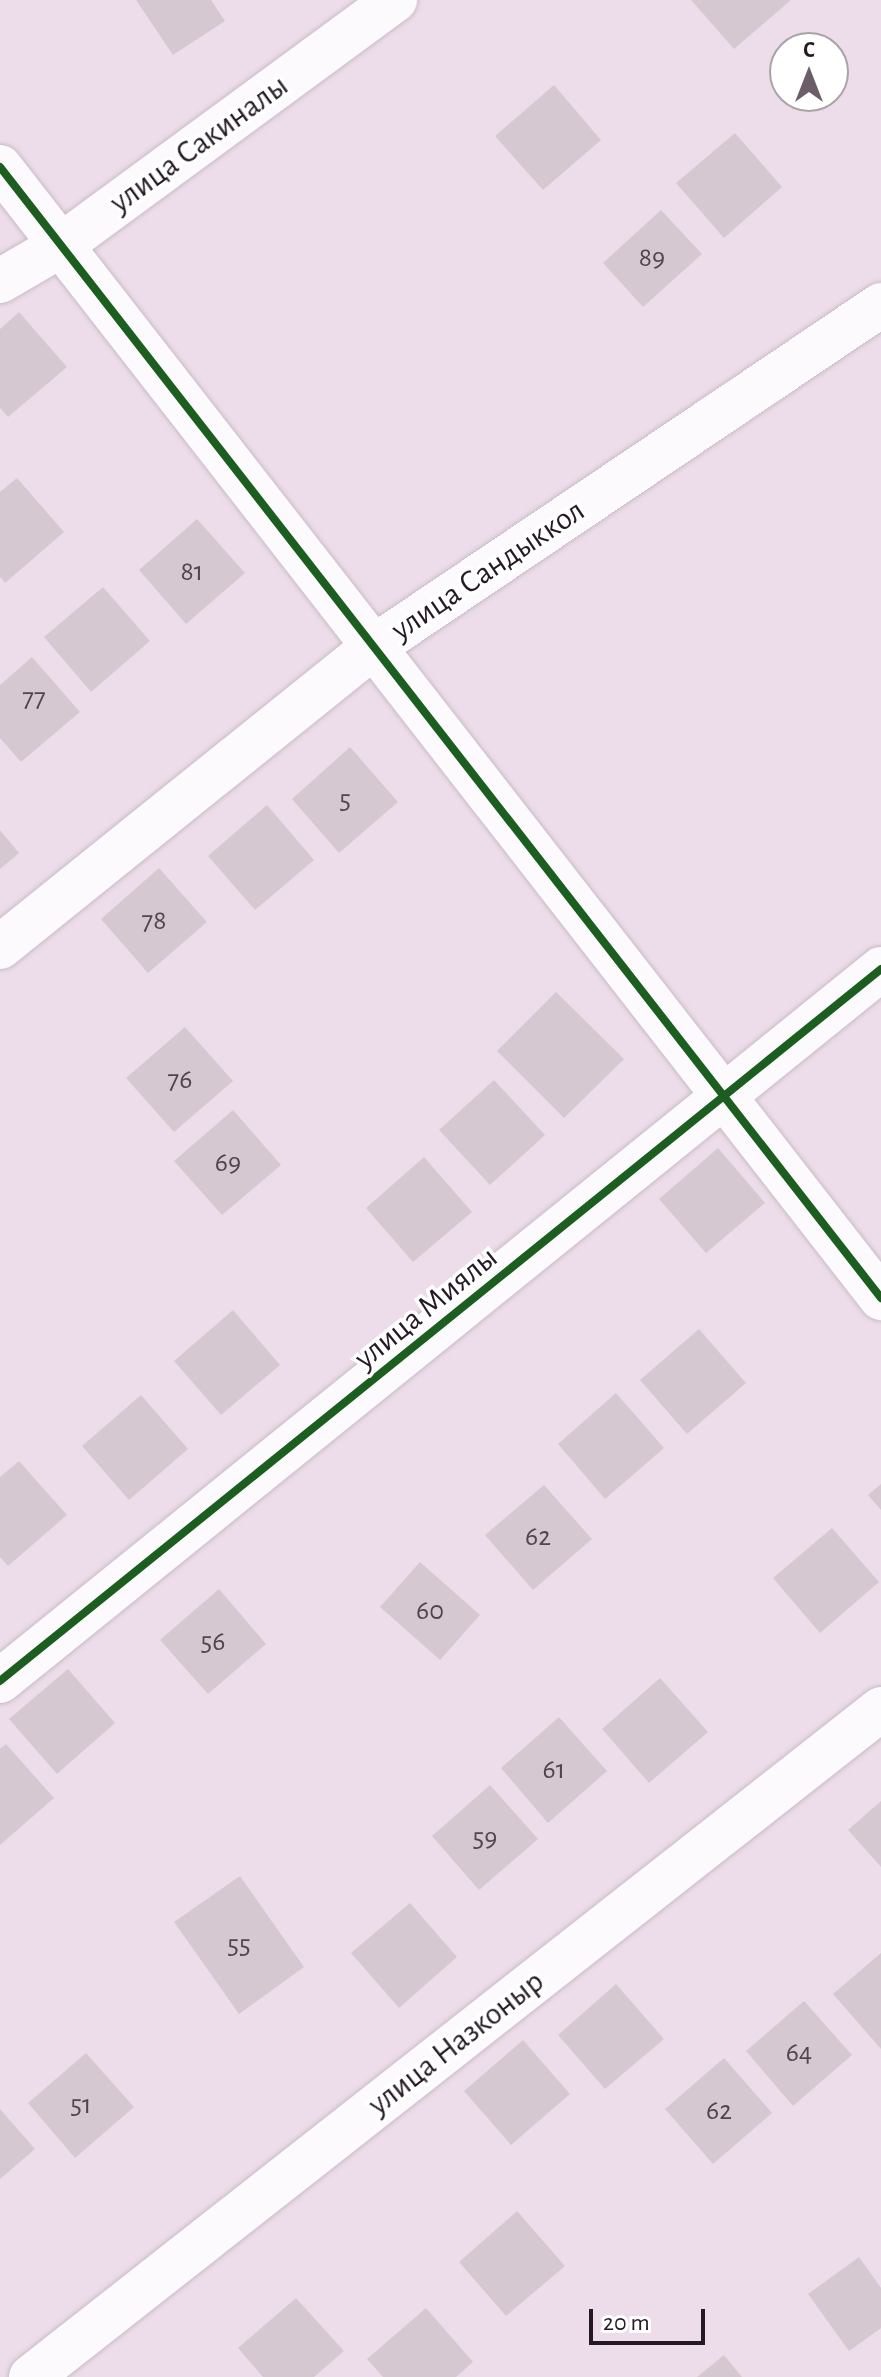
<!DOCTYPE html>
<html>
<head>
<meta charset="utf-8">
<style>
  body { margin:0 }
  #map { position:relative; width:881px; height:2377px; overflow:hidden; background:#edddea; font-family:"Alegreya Sans",sans-serif }
  div>[style] { position:absolute }
  [style*='--x'] { left:calc(var(--x)*1px); top:calc(var(--y)*1px); width:calc(var(--w)*1px); rotate:calc(var(--a)*1deg) }
  .building>* { inset:0; background:#d6c8d0 }
  .roads { filter:drop-shadow(0 0 2px #c8bcc6) drop-shadow(0 0 2px #c8bcc6) }
  .minor>* { height:44px; margin:-22px; padding:0 22px; transform-origin:22px; border-radius:22px; background:#fcfafc }
  .cycleway>* { height:8px; margin:-4px; padding:0 4px; transform-origin:4px; border-radius:4px; background:#1b5e20 }
  span { translate:-50% -50%; white-space:nowrap; text-align:center; line-height:1.15; -webkit-text-stroke:7px #fff; paint-order:stroke }
  .number-label { font-size:28px; color:#51464e }
  .number-label span { -webkit-text-stroke-width:0 }
  .street-label { font-size:32px; color:#251a23 }
  .north { position:absolute; left:769px; top:32px; width:80px; height:80px; box-sizing:border-box; background:#fff; border:2px solid #a8a3a7; border-radius:50%; rotate:0deg; font-size:22px; font-weight:700; line-height:32px; text-align:center; color:#251a23 }
  .north::after { content:''; display:block; margin:auto; width:28px; height:36px; background:#6b5e69; clip-path:polygon(50% 0,100% 100%,50% 72%,0 100%) }
  .scale { position:absolute; left:589px; top:2309px; width:116px; height:36px; box-sizing:border-box; border:4px solid #251a23; border-top:0; padding-left:10px; font-size:24px; line-height:28px; white-space:nowrap; color:#251a23; -webkit-text-stroke:6px #fff; paint-order:stroke }
</style>
</head>
<body>
<div id="map">
  <div class="building">
    <i style="clip-path:polygon(136px 0,211px 0,225px 21px,173px 55px)"></i>
    <i style="clip-path:polygon(691px 0,791px 0,734px 49px)"></i>
    <i style="clip-path:polygon(554px 85px,601px 140px,543px 190px,495px 136px)"></i>
    <i style="clip-path:polygon(735px 133px,782px 187px,724px 238px,676px 183px)"></i>
    <i style="clip-path:polygon(661px 210px,702px 254px,643px 307px,603px 263px)"></i>
    <i style="clip-path:polygon(19px 312px,67px 367px,8px 417px,0 408px,0 329px)"></i>
    <i style="clip-path:polygon(17px 478px,64px 532px,5px 583px,0 577px,0 492px)"></i>
    <i style="clip-path:polygon(197px 519px,245px 573px,186px 624px,139px 570px)"></i>
    <i style="clip-path:polygon(103px 587px,150px 641px,91px 692px,44px 637px)"></i>
    <i style="clip-path:polygon(32px 657px,80px 712px,21px 762px,0 738px,0 685px)"></i>
    <i style="clip-path:polygon(350px 747px,398px 802px,339px 853px,292px 799px)"></i>
    <i style="clip-path:polygon(267px 805px,314px 860px,255px 910px,208px 856px)"></i>
    <i style="clip-path:polygon(0 830px,19px 853px,0 869px)"></i>
    <i style="clip-path:polygon(159px 868px,207px 922px,148px 973px,101px 919px)"></i>
    <i style="clip-path:polygon(556px 992px,624px 1059px,564px 1118px,497px 1051px)"></i>
    <i style="clip-path:polygon(185px 1027px,233px 1081px,174px 1132px,126px 1078px)"></i>
    <i style="clip-path:polygon(494px 1080px,545px 1135px,490px 1185px,439px 1130px)"></i>
    <i style="clip-path:polygon(233px 1110px,281px 1165px,222px 1215px,174px 1161px)"></i>
    <i style="clip-path:polygon(718px 1148px,765px 1203px,706px 1253px,659px 1199px)"></i>
    <i style="clip-path:polygon(424px 1157px,472px 1212px,413px 1262px,366px 1208px)"></i>
    <i style="clip-path:polygon(233px 1310px,280px 1365px,221px 1415px,174px 1361px)"></i>
    <i style="clip-path:polygon(699px 1329px,746px 1383px,687px 1434px,640px 1380px)"></i>
    <i style="clip-path:polygon(616px 1393px,664px 1448px,605px 1499px,558px 1444px)"></i>
    <i style="clip-path:polygon(141px 1395px,188px 1449px,129px 1500px,82px 1446px)"></i>
    <i style="clip-path:polygon(19px 1461px,67px 1515px,8px 1566px,0 1557px,0 1477px)"></i>
    <i style="clip-path:polygon(881px 1484px,881px 1510px,868px 1495px)"></i>
    <i style="clip-path:polygon(544px 1485px,592px 1539px,533px 1590px,485px 1535px)"></i>
    <i style="clip-path:polygon(832px 1528px,879px 1582px,820px 1633px,773px 1578px)"></i>
    <i style="clip-path:polygon(420px 1562px,480px 1615px,440px 1660px,380px 1607px)"></i>
    <i style="clip-path:polygon(219px 1589px,266px 1644px,208px 1694px,160px 1640px)"></i>
    <i style="clip-path:polygon(68px 1669px,115px 1723px,57px 1774px,9px 1719px)"></i>
    <i style="clip-path:polygon(660px 1678px,708px 1732px,649px 1783px,602px 1729px)"></i>
    <i style="clip-path:polygon(559px 1717px,607px 1771px,548px 1823px,501px 1768px)"></i>
    <i style="clip-path:polygon(6px 1744px,54px 1798px,0 1845px,0 1749px)"></i>
    <i style="clip-path:polygon(490px 1785px,538px 1839px,479px 1890px,432px 1836px)"></i>
    <i style="clip-path:polygon(881px 1801px,881px 1867px,848px 1830px)"></i>
    <i style="clip-path:polygon(240px 1876px,304px 1967px,239px 2014px,174px 1922px)"></i>
    <i style="clip-path:polygon(410px 1903px,457px 1957px,399px 2008px,351px 1953px)"></i>
    <i style="clip-path:polygon(881px 1953px,881px 2049px,833px 1994px)"></i>
    <i style="clip-path:polygon(616px 1984px,664px 2039px,605px 2089px,558px 2035px)"></i>
    <i style="clip-path:polygon(804px 2001px,852px 2055px,793px 2106px,746px 2051px)"></i>
    <i style="clip-path:polygon(523px 2040px,570px 2094px,511px 2145px,464px 2091px)"></i>
    <i style="clip-path:polygon(86px 2053px,134px 2107px,75px 2158px,28px 2103px)"></i>
    <i style="clip-path:polygon(724px 2058px,772px 2113px,713px 2164px,665px 2109px)"></i>
    <i style="clip-path:polygon(0 2109px,35px 2149px,0 2179px)"></i>
    <i style="clip-path:polygon(517px 2211px,565px 2266px,506px 2316px,459px 2262px)"></i>
    <i style="clip-path:polygon(859px 2257px,881px 2288px,881px 2328px,849px 2351px,808px 2294px)"></i>
    <i style="clip-path:polygon(296px 2298px,344px 2351px,314px 2377px,263px 2377px,238px 2348px)"></i>
    <i style="clip-path:polygon(426px 2308px,473px 2362px,456px 2377px,383px 2377px,367px 2359px)"></i>
    <i style="clip-path:polygon(724px 2355px,742px 2377px,697px 2377px)"></i>
  </div>
  <div class="roads">
    <div class="minor">
      <i style="--x:0;--y:167;--w:1434;--a:52.08"></i>
      <i style="--x:0;--y:281;--w:69;--a:-30.3"></i>
      <i style="--x:60;--y:246;--w:416;--a:-36.3"></i>
      <i style="--x:0;--y:947;--w:477;--a:-38.8"></i>
      <i style="--x:372;--y:648;--w:614;--a:-33.97"></i>
      <i style="--x:0;--y:1681;--w:1133;--a:-38.94"></i>
      <i style="--x:31;--y:2377;--w:1081;--a:-38.16"></i>
    </div>
  </div>
  <div class="cycleway">
    <i style="--x:0;--y:167;--w:1434;--a:52.08"></i>
    <i style="--x:0;--y:1681;--w:1133;--a:-38.94"></i>
  </div>
  <div class="number-label">
    <span style="left:652px;top:258px">89</span>
    <span style="left:192px;top:572px">81</span>
    <span style="left:34px;top:698px">77</span>
    <span style="left:345px;top:800px">5</span>
    <span style="left:154px;top:921px">78</span>
    <span style="left:180px;top:1080px">76</span>
    <span style="left:228px;top:1163px">69</span>
    <span style="left:538px;top:1537px">62</span>
    <span style="left:430px;top:1611px">60</span>
    <span style="left:213px;top:1642px">56</span>
    <span style="left:554px;top:1770px">61</span>
    <span style="left:485px;top:1838px">59</span>
    <span style="left:239px;top:1945px">55</span>
    <span style="left:799px;top:2053px">64</span>
    <span style="left:81px;top:2105px">51</span>
    <span style="left:719px;top:2111px">62</span>
  </div>
  <div class="street-label">
    <span style="left:199px;top:144px;rotate:-36deg">улица Сакиналы</span>
    <span style="left:488px;top:570px;rotate:-34deg">улица Сандыккол</span>
    <span style="left:426px;top:1308px;rotate:-39deg">улица Миялы</span>
    <span style="left:456px;top:2043px;rotate:-38deg">улица Назконыр</span>
  </div>
  <div class="north">С</div>
  <div class="scale">20 m</div>
</div>
</body>
</html>
